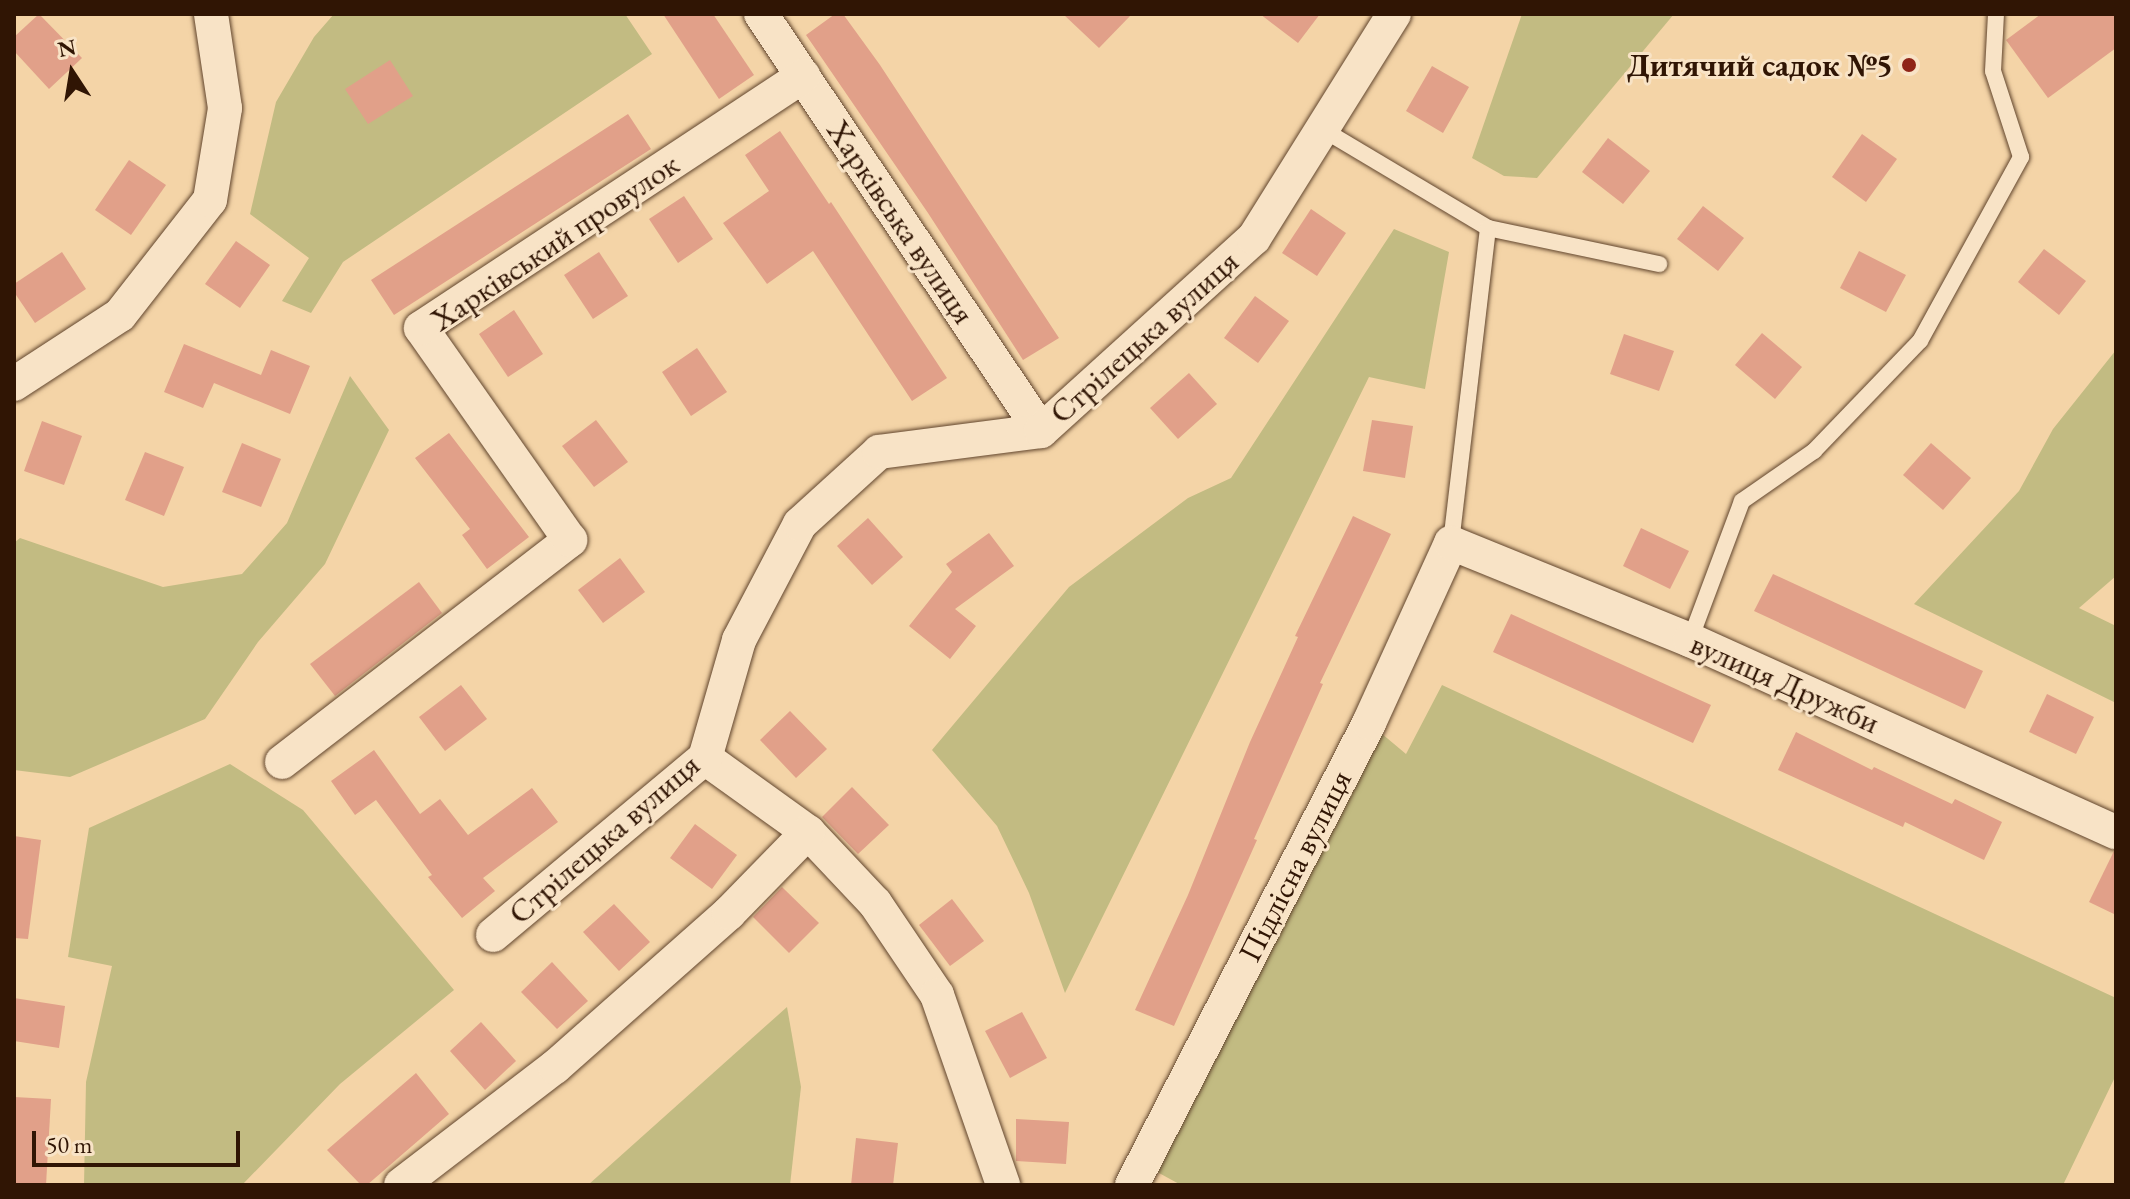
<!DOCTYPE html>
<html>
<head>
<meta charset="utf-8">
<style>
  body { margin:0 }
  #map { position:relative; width:2130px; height:1199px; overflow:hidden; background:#f4d4a7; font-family:"EB Garamond",serif }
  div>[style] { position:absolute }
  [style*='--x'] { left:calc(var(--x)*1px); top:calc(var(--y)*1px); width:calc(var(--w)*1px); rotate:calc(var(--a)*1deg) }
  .green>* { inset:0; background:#c2bb82 }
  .building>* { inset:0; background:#e1a089 }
  .roads { filter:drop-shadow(0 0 2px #61452d) drop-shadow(0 0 2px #61452d) }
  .service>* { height:16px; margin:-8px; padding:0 8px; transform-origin:8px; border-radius:8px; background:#f8e3c6 }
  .minor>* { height:34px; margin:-17px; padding:0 17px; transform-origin:17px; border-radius:17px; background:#f8e3c6 }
  .dots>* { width:22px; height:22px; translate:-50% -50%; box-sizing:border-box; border:4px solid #f8e3c6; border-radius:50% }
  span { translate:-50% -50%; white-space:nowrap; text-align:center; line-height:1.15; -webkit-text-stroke:6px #f8e3c6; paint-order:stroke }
  .poi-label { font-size:32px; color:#301504; font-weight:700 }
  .right { translate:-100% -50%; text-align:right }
  .street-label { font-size:32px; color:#301504 }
  .frame { position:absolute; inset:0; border:16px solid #301504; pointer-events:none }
  .north { position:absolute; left:32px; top:32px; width:80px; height:80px; -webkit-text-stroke:6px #f8e3c6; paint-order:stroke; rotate:348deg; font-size:22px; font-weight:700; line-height:32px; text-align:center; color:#301504 }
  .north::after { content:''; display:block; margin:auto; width:28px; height:36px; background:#301504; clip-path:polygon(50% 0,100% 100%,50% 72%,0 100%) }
  .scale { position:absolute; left:32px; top:1131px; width:208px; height:36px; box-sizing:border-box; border:4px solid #301504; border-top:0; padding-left:10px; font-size:24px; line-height:28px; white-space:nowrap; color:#301504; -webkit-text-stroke:6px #f8e3c6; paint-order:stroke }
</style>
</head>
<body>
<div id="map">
  <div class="green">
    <i style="clip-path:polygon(334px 14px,625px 14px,652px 54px,343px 262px,311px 313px,282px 301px,309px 258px,250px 214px,276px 102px,314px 37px)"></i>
    <i style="clip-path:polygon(1522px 14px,1674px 14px,1537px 178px,1504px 176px,1472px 158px)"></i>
    <i style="clip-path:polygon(1394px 229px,1449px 252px,1425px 389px,1369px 377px,1065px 993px,1029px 893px,997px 826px,932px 750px,1069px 587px,1188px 498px,1231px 478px)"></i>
    <i style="clip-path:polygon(2116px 350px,2116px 576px,2079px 608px,2116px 626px,2116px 703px,1914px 604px,2019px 491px,2053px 429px)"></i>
    <i style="clip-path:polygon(350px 376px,389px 430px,325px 564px,258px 642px,205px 719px,70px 777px,14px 770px,14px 543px,20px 538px,163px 587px,242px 574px,287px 523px)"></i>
    <i style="clip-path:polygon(1442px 685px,2116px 998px,2116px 1075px,2063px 1185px,1181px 1185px,1148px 1167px,1369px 723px,1406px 754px)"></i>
    <i style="clip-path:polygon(230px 764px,303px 810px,454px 990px,340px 1084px,242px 1185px,84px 1185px,86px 1082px,112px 966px,68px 957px,89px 828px)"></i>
    <i style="clip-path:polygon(787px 1007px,801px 1087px,790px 1185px,588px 1185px)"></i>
  </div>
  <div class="building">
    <i style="clip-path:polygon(39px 14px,82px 58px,49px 89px,14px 51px,14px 37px)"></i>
    <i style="clip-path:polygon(663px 14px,713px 14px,754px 75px,719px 99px)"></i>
    <i style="clip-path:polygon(835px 14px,843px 14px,880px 65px,1059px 338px,1023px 360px,928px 213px,806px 35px)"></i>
    <i style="clip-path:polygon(1063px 14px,1132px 14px,1099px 48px)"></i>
    <i style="clip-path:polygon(1260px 14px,1320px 14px,1298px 43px)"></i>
    <i style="clip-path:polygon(2041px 14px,2116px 14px,2116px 48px,2048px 98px,2006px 40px)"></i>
    <i style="clip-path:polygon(390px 60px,413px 96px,368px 124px,345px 89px)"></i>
    <i style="clip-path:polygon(1432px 66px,1469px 87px,1443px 133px,1406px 111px)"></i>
    <i style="clip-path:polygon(628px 114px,651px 149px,394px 315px,371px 280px)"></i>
    <i style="clip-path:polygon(780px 131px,829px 204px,831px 202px,947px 378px,912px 401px,813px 251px,767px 284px,723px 223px,769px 191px,745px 155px)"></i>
    <i style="clip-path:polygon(1862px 134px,1897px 159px,1866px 202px,1832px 177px)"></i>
    <i style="clip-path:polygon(1608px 138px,1650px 171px,1623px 204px,1582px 172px)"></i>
    <i style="clip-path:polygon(129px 160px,166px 185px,131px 235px,95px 210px)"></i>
    <i style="clip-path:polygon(684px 196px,713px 239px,678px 263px,649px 219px)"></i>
    <i style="clip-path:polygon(1703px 206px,1744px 238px,1718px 271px,1677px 239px)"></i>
    <i style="clip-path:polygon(1311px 209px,1346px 233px,1317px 276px,1282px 253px)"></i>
    <i style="clip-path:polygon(236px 241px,270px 265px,240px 308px,205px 284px)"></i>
    <i style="clip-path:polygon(2044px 249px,2086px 281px,2059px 315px,2018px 282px)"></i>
    <i style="clip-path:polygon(1859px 251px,1906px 275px,1886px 312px,1840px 288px)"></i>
    <i style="clip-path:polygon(62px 252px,86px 289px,35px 323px,14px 292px,14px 284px)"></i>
    <i style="clip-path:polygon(599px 252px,628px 296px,593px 319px,564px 275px)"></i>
    <i style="clip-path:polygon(1255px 296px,1289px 321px,1258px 363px,1224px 338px)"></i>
    <i style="clip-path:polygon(514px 310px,543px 354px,508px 377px,479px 334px)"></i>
    <i style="clip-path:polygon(1762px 333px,1802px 367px,1775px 399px,1735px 365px)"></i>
    <i style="clip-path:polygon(1624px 334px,1674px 351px,1659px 391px,1610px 374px)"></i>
    <i style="clip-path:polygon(184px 344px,261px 375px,271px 350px,310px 366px,290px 414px,214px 383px,203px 408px,164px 392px)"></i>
    <i style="clip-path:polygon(697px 348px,727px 392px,691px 416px,662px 372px)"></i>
    <i style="clip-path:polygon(1189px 373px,1217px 404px,1178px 439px,1150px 408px)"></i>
    <i style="clip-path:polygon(596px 420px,628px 462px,594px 487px,562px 446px)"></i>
    <i style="clip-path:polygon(1372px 420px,1413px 426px,1405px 478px,1363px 471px)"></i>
    <i style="clip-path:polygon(42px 421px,82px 436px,64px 485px,24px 471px)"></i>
    <i style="clip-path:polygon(449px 433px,529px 537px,487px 569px,462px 535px,470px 529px,415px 458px)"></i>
    <i style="clip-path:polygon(242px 443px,281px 459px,261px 507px,222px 492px)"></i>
    <i style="clip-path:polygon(1931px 443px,1971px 478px,1943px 510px,1903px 475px)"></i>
    <i style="clip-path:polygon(145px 452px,184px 467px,164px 516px,125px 500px)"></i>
    <i style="clip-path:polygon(1353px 516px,1391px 534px,1320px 683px,1323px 684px,1254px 839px,1257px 840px,1174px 1026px,1135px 1010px,1188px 895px,1250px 742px,1298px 637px,1295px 636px)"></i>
    <i style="clip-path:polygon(868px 518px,903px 557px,872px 585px,837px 546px)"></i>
    <i style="clip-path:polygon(1641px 528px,1689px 551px,1670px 589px,1623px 566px)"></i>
    <i style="clip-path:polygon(989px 533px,1014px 566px,955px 609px,976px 626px,950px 659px,909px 626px,952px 572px,946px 564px)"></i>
    <i style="clip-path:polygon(620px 558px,645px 592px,603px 623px,578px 590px)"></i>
    <i style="clip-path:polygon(1773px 574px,1983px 671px,1965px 709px,1754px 611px)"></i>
    <i style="clip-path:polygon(419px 582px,442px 613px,335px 696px,310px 664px)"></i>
    <i style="clip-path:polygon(1511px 614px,1711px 705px,1693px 743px,1493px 652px)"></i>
    <i style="clip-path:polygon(461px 685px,487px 719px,445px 751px,419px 717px)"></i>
    <i style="clip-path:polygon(2047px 694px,2094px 717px,2076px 754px,2029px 732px)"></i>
    <i style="clip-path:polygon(790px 711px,827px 749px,796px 778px,760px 740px)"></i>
    <i style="clip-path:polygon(1796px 732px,1872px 770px,1874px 767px,1952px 804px,1955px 799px,2002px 822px,1984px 860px,1905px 822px,1903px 827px,1778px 770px)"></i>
    <i style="clip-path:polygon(374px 750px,420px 814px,440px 799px,468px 835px,532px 788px,558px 822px,483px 878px,495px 891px,462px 918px,428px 877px,432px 875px,376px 800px,355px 815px,331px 781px)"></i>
    <i style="clip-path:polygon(852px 787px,889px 825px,858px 854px,822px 817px)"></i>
    <i style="clip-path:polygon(695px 824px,737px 855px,712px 889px,670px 858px)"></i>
    <i style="clip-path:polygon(14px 836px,41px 840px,28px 939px,14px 938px)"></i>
    <i style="clip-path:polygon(2114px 851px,2116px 852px,2116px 915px,2089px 902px)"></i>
    <i style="clip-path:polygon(782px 887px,819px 923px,789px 953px,753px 917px)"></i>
    <i style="clip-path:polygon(952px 899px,984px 941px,950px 966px,919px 925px)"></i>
    <i style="clip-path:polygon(614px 904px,650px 942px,619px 971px,583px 932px)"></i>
    <i style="clip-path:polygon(552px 962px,588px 1001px,557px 1029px,521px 992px)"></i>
    <i style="clip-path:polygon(14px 998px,65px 1006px,59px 1048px,14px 1041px)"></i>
    <i style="clip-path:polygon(1022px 1012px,1047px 1058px,1010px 1078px,985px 1031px)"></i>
    <i style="clip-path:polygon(481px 1022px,516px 1061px,485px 1090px,450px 1051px)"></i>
    <i style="clip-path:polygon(416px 1073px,449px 1114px,367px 1185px,361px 1185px,327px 1150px)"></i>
    <i style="clip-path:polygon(14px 1097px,51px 1099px,46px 1185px,14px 1185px)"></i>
    <i style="clip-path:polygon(1016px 1119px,1069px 1122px,1066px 1164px,1016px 1161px)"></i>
    <i style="clip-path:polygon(856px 1138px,898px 1143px,893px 1185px,851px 1185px)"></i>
  </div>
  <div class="roads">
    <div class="service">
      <i style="--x:1322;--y:129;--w:193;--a:30.8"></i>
      <i style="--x:1488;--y:228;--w:175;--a:11.9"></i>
      <i style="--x:1451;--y:543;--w:317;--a:-83.3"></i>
      <i style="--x:1690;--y:640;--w:148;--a:-69.5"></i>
      <i style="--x:1742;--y:501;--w:88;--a:-34.8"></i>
      <i style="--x:1814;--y:451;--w:153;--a:-46.1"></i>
      <i style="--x:1920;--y:341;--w:210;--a:-61.2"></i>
      <i style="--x:2021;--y:157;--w:90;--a:-108"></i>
      <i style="--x:1993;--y:71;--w:57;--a:-87"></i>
    </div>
    <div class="minor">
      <i style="--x:761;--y:14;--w:502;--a:56.12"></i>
      <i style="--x:14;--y:384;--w:126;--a:-33.1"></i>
      <i style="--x:120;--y:315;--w:146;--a:-52"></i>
      <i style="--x:210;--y:200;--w:93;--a:-80.7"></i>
      <i style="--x:225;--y:108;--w:95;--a:-98.5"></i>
      <i style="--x:705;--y:758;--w:127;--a:35.7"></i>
      <i style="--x:808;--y:832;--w:98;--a:46.7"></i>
      <i style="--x:875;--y:903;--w:111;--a:56"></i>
      <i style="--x:937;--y:995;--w:201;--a:70.8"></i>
      <i style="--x:282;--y:762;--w:364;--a:-37.6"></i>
      <i style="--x:570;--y:540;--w:259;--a:-125.1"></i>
      <i style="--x:421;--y:328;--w:458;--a:-33.4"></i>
      <i style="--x:493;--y:935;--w:276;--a:-39.9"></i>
      <i style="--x:705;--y:758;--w:123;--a:-73.9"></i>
      <i style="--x:739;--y:640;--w:131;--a:-62.3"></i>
      <i style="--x:800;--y:524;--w:107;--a:-42.3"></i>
      <i style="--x:879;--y:452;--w:163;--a:-7.4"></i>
      <i style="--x:1041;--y:431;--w:287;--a:-42.2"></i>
      <i style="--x:1254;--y:238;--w:264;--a:-58"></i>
      <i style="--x:401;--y:1185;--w:194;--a:-37.5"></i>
      <i style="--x:555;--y:1067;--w:232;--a:-41.5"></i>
      <i style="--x:729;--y:913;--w:113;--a:-45.7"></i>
      <i style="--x:1132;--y:1185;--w:519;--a:-62.84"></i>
      <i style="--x:1369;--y:723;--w:198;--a:-65.5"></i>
      <i style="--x:1451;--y:543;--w:258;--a:22.1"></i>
      <i style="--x:1690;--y:640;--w:467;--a:24.3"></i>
    </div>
  </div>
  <div class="dots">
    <i style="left:1909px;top:65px;background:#8f2418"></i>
  </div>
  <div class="poi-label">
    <span class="right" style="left:1893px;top:65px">Дитячий садок №5</span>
  </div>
  <div class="street-label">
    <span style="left:901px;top:222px;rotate:56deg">Харківська вулиця</span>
    <span style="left:555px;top:242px;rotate:-34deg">Харківський провулок</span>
    <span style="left:1144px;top:337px;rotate:-42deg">Стрілецька вулиця</span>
    <span style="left:1785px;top:683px;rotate:24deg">вулиця Дружби</span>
    <span style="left:604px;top:839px;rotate:-41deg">Стрілецька вулиця</span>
    <span style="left:1295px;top:866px;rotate:-63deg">Підлісна вулиця</span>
  </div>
  <div class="frame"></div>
  <div class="north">N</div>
  <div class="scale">50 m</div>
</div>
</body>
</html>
